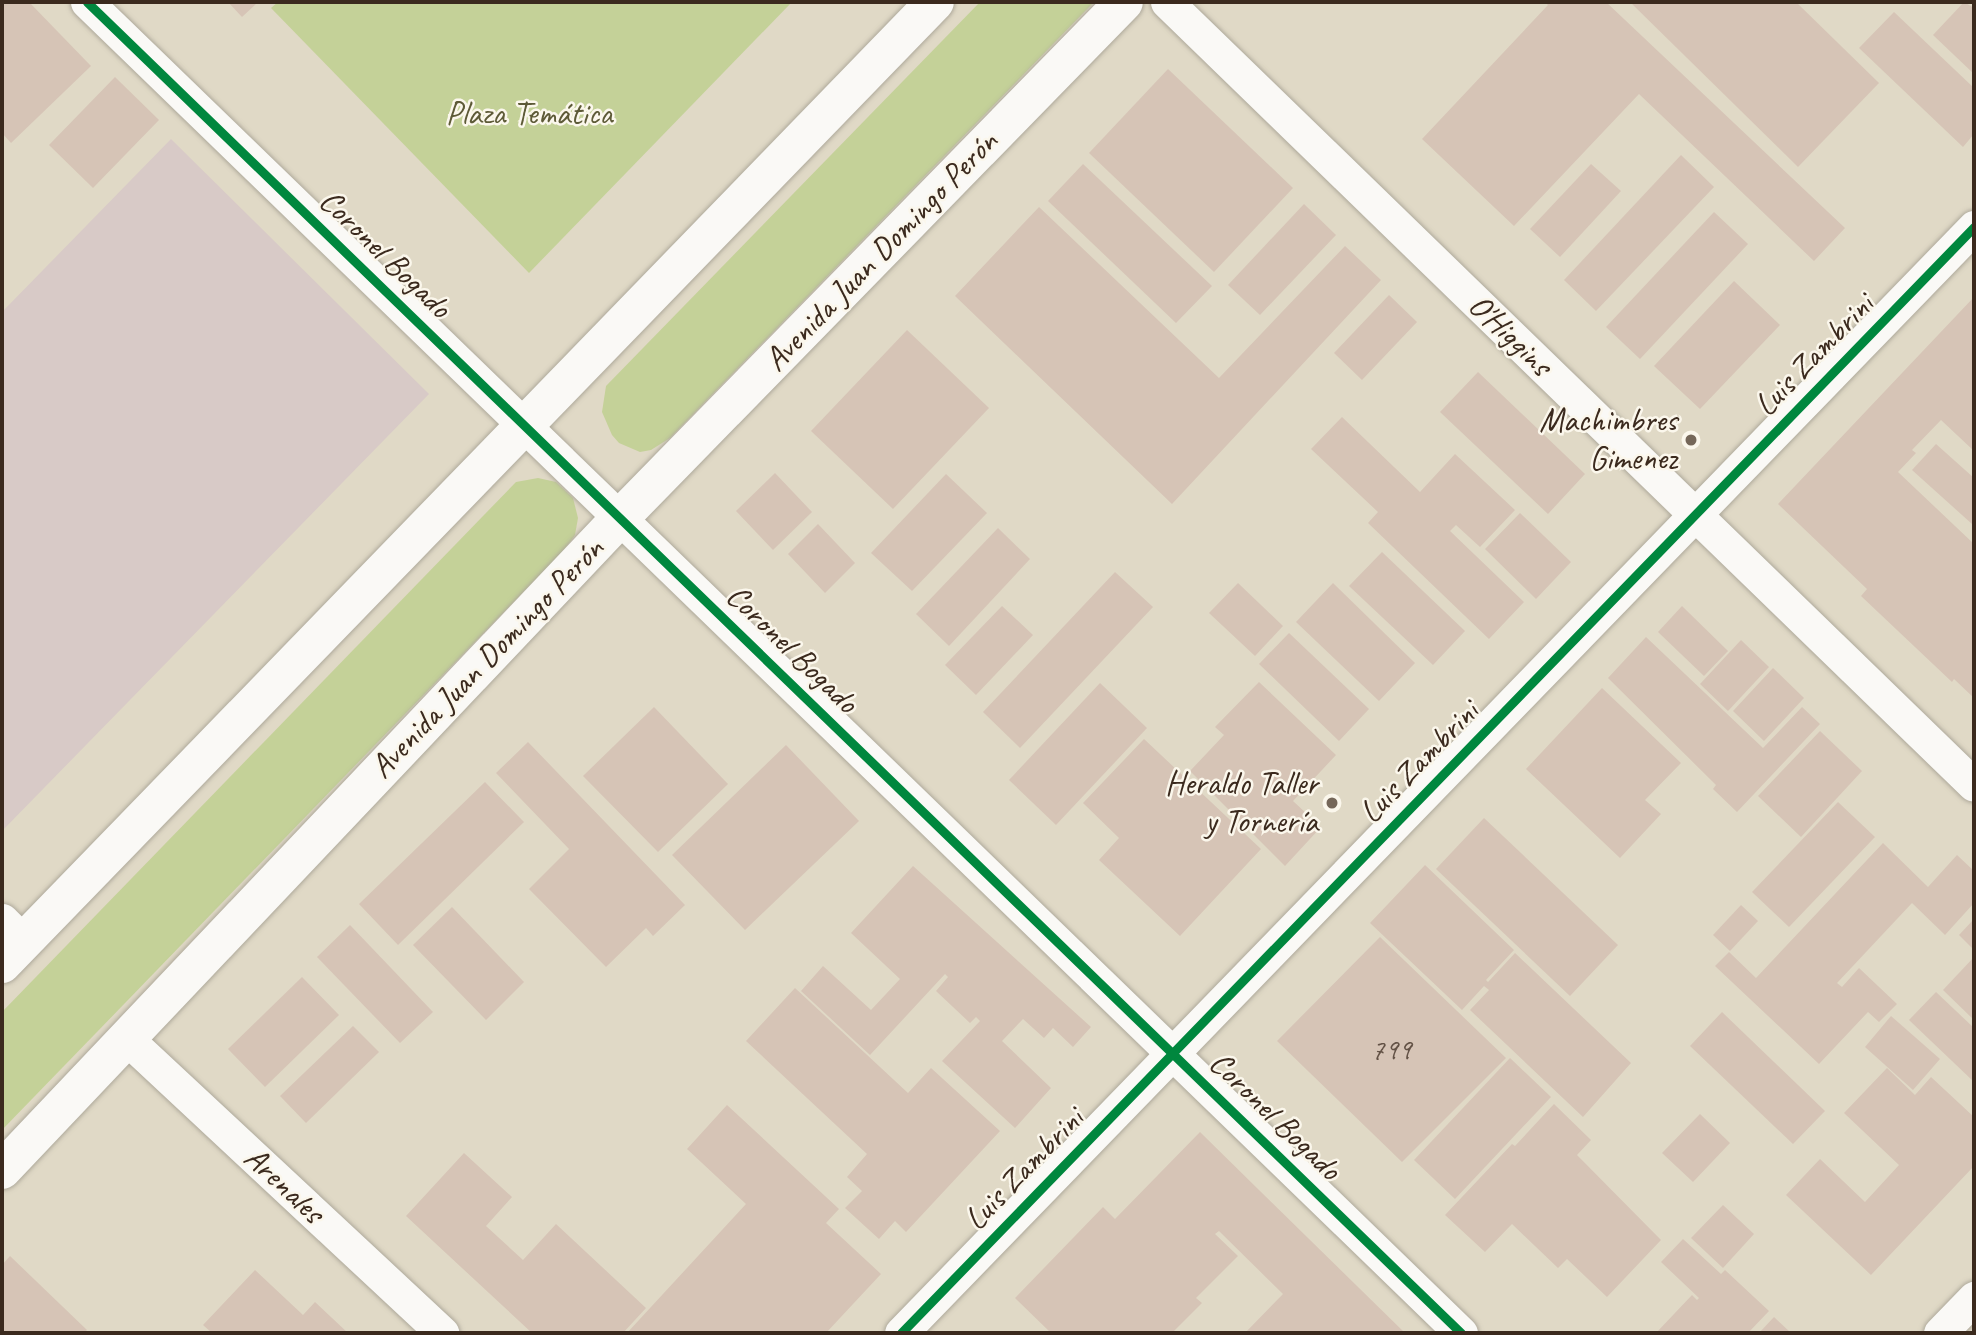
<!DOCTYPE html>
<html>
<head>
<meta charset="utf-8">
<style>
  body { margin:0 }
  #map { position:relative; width:1976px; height:1335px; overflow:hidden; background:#e0d9c6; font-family:Caveat,sans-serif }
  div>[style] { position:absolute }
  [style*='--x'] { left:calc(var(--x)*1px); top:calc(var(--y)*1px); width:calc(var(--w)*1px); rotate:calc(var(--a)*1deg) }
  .industrial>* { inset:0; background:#d8cac7 }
  .green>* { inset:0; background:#c4d198 }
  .building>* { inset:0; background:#d6c4b6 }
  .roads { filter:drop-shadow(0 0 2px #aea99b) drop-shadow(0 0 2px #aea99b) }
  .street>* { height:33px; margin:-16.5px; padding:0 16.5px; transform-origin:16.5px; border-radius:16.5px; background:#faf9f6 }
  .primary>* { height:38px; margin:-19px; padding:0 19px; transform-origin:19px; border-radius:19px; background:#faf9f6 }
  .cycleway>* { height:9px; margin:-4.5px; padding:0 4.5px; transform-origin:4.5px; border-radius:4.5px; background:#00873e }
  .dots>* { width:19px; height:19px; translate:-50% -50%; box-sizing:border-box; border:4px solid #fbf7ec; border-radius:50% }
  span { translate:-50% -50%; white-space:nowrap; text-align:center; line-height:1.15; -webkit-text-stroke:5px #fbf7ec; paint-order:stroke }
  .number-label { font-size:30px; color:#635246 }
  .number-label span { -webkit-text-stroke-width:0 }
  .park-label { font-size:33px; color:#5d5a37 }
  .street-label { font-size:33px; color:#3b2a1e }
  .poi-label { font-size:33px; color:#3b2a1e }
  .right { translate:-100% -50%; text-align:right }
  .frame { position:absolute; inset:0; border:4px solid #3b2a1e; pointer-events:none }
</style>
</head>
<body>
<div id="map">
  <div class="industrial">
    <i style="clip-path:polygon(171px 139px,429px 394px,2px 831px,2px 312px)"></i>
  </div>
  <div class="green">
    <i style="clip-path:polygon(278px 2px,792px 2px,529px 273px,271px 8px)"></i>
    <i style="clip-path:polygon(980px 2px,1094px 2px,670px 438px,651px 450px,640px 452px,619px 443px,612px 435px,602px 412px,606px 386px)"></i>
    <i style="clip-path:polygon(538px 478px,556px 482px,573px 498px,578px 518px,575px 535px,564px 550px,2px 1130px,2px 1012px,516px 482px)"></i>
  </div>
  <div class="building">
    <i style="clip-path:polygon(2px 2px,29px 2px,91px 66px,11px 143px,2px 133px)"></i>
    <i style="clip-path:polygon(228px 2px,258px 2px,242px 17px)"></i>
    <i style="clip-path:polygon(1544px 2px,1606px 2px,1845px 228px,1814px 261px,1639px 94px,1514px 226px,1422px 139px,1548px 5px)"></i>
    <i style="clip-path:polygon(1630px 2px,1796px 2px,1879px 83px,1798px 167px)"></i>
    <i style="clip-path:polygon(1964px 2px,1974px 8px,1974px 74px,1933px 35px)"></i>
    <i style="clip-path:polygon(1894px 12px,1974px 88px,1974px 134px,1963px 147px,1859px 48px)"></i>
    <i style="clip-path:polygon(1168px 69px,1293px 188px,1214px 272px,1089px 153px)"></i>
    <i style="clip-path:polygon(115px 77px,159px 120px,93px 188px,49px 145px)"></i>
    <i style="clip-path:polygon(1681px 155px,1714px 187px,1596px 311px,1564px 280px)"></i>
    <i style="clip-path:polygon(1083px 164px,1212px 286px,1176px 323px,1048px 201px)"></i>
    <i style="clip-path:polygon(1591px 164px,1621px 191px,1560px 257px,1530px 229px)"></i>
    <i style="clip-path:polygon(1304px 204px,1336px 235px,1260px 315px,1228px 285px)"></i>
    <i style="clip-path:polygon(1039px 207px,1219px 378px,1345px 246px,1381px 280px,1172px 504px,955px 296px)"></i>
    <i style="clip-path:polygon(1714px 212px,1748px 244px,1640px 359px,1606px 327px)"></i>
    <i style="clip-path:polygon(1734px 281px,1780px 325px,1700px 409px,1654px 366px)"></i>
    <i style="clip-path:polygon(1389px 295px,1417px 322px,1362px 380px,1334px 353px)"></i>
    <i style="clip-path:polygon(1974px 297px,1974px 451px,1941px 420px,1912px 450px,1916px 453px,1898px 472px,1974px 544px,1974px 698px,1954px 679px,1952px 682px,1861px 596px,1867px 589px,1778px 504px)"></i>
    <i style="clip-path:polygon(907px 330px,989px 408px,893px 509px,811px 431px)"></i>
    <i style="clip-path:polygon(1478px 372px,1585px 474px,1548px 514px,1440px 412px)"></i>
    <i style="clip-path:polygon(1342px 417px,1420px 492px,1455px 454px,1515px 510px,1480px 547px,1456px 525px,1450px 531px,1524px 602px,1489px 639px,1368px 523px,1378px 512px,1311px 449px)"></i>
    <i style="clip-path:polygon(1936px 444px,1974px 478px,1972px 524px,1912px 470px)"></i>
    <i style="clip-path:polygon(775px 473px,812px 512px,773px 550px,736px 511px)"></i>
    <i style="clip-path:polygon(946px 474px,987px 513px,912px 591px,871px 553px)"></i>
    <i style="clip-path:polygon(1520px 513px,1571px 562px,1536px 599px,1485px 549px)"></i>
    <i style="clip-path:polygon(818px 524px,855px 563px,825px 593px,788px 554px)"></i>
    <i style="clip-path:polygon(998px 528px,1030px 559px,949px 646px,916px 614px)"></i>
    <i style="clip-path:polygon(1382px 552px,1465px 631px,1433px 665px,1349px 586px)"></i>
    <i style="clip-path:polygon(1115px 572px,1153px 607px,1020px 748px,983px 712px)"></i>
    <i style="clip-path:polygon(1238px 583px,1283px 626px,1255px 656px,1209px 613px)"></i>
    <i style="clip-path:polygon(1333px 583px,1415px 663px,1379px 701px,1296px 622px)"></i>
    <i style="clip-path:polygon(1002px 606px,1033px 635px,976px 695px,945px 665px)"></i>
    <i style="clip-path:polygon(1682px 606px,1728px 651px,1704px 676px,1658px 632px)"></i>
    <i style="clip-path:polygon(1289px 633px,1369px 709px,1339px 741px,1259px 664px)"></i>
    <i style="clip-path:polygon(1646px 637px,1763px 748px,1802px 707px,1820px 724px,1737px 812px,1713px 789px,1716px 785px,1608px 678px)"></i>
    <i style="clip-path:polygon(1741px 640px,1769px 667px,1728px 711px,1700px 684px)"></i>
    <i style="clip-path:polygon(1773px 668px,1804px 698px,1764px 741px,1733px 711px)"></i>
    <i style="clip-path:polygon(1259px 682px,1336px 755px,1293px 801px,1321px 827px,1285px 866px,1190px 771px,1224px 735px,1215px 727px)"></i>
    <i style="clip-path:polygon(1100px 683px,1147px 728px,1056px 825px,1009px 780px)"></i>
    <i style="clip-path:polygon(1602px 688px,1681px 763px,1645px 800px,1661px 814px,1620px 858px,1526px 769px)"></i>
    <i style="clip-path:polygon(654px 707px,728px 784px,658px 852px,583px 776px)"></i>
    <i style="clip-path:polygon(1820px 731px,1862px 771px,1801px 837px,1758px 796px)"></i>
    <i style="clip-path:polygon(1144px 739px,1261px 849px,1180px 936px,1099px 860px,1119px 838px,1083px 803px)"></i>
    <i style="clip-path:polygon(528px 742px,685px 905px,653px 936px,646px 928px,606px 967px,529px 889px,569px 849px,496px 773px)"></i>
    <i style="clip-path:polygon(786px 745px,859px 821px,745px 930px,672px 855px)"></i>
    <i style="clip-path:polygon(485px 782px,524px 822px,398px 945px,359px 904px)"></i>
    <i style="clip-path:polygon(1838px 802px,1875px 837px,1789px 927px,1752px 892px)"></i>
    <i style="clip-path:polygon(1484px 818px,1618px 945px,1570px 996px,1436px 869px)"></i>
    <i style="clip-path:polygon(1883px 843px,1928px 887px,1957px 855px,1974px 871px,1974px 903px,1945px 935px,1912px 903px,1837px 983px,1842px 987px,1859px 968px,1897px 1004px,1879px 1022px,1868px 1012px,1819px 1064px,1715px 966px,1729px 952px,1756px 978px)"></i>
    <i style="clip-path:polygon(1425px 865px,1514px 950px,1486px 980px,1488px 982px,1515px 953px,1631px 1063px,1583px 1117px,1470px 1010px,1489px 990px,1484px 986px,1462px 1010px,1370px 923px)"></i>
    <i style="clip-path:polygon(913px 866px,1091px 1027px,1073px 1047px,1053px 1028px,1044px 1038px,1023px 1019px,1002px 1041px,1051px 1088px,1015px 1128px,942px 1061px,980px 1021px,976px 1017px,970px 1023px,936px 991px,948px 977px,945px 974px,870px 1055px,801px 991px,823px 966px,871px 1010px,900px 979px,851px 933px)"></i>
    <i style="clip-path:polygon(1741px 905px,1758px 921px,1730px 951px,1713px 935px)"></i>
    <i style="clip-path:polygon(452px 907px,524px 982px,486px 1020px,413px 945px)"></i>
    <i style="clip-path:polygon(1974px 919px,1974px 950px,1959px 935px)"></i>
    <i style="clip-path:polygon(350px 925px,433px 1012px,400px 1043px,317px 957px)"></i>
    <i style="clip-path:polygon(1380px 937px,1506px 1058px,1402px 1162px,1277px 1041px)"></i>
    <i style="clip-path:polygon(1974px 957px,1974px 1020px,1943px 990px)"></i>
    <i style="clip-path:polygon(302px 977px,339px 1015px,265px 1087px,228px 1049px)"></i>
    <i style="clip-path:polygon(795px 988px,908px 1093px,931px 1068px,1000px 1131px,906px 1232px,895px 1221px,879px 1239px,845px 1208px,862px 1191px,847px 1177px,867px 1154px,746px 1041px)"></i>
    <i style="clip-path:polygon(1936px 992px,1974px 1028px,1974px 1082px,1909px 1020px)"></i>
    <i style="clip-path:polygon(1722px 1012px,1825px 1111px,1793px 1144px,1690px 1046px)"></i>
    <i style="clip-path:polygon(1891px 1016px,1940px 1059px,1913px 1090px,1865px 1047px)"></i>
    <i style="clip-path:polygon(353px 1026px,379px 1052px,306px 1123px,280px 1096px)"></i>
    <i style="clip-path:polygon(1510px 1058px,1551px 1097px,1455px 1199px,1414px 1160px)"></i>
    <i style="clip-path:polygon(1887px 1068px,1915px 1095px,1931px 1077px,1974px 1117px,1974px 1166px,1871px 1275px,1786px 1195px,1820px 1159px,1865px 1202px,1899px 1165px,1844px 1113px)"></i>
    <i style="clip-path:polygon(1554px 1104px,1591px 1140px,1577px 1155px,1661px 1240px,1607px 1297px,1567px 1259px,1558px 1268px,1512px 1224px,1485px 1252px,1445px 1215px,1512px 1144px,1515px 1146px)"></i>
    <i style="clip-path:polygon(727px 1105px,839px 1209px,826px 1223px,881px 1274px,826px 1333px,627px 1333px,746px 1204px,687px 1149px)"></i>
    <i style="clip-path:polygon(1700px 1114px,1730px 1143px,1693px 1182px,1662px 1153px)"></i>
    <i style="clip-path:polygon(1200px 1132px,1259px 1190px,1405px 1333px,1245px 1333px,1283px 1294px,1219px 1231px,1215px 1234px,1238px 1256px,1196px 1298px,1202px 1303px,1172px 1333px,1051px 1333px,1015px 1298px,1103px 1207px,1115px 1219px)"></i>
    <i style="clip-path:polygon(464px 1153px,512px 1197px,486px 1226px,523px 1260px,556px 1224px,646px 1308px,623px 1333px,532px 1333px,406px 1216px)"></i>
    <i style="clip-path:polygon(1723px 1205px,1754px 1234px,1723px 1268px,1691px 1238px)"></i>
    <i style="clip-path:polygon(1683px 1239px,1721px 1274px,1725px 1270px,1769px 1311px,1748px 1333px,1656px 1333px,1692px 1295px,1697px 1300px,1699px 1298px,1661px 1262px)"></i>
    <i style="clip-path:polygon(10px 1256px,87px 1330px,84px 1333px,2px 1333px,2px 1265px)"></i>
    <i style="clip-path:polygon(255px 1270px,303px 1315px,315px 1302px,348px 1333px,212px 1333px,203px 1325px)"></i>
    <i style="clip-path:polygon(1774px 1317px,1791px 1333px,1759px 1333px)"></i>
  </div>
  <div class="roads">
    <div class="street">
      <i style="--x:87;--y:2;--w:1913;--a:44.09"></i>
      <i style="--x:1167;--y:2;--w:1124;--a:44.14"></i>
      <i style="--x:2;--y:920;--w:31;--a:45"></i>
      <i style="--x:125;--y:1037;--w:434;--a:43"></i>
      <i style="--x:901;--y:1333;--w:1541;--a:-45.87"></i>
      <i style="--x:1940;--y:1333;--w:49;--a:-45.8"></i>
    </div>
    <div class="primary">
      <i style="--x:2;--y:964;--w:1340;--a:-45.88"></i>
      <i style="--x:2;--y:1170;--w:898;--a:-46.53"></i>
      <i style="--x:620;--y:518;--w:721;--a:-45.67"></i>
    </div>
  </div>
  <div class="cycleway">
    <i style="--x:87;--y:2;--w:1913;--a:44.09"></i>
    <i style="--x:901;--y:1333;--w:1541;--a:-45.87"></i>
  </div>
  <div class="dots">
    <i style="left:1691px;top:440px;background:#756759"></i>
    <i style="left:1332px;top:803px;background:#756759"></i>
  </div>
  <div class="number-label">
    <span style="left:1391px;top:1049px">799</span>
  </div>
  <div class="park-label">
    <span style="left:529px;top:114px">Plaza Temática</span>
  </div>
  <div class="street-label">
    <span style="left:881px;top:251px;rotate:-46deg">Avenida Juan Domingo Perón</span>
    <span style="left:385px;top:254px;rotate:44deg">Coronel Bogado</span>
    <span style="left:1510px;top:335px;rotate:44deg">O'Higgins</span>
    <span style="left:1814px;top:355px;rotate:-46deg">Luis Zambrini</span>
    <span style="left:792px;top:649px;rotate:44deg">Coronel Bogado</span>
    <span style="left:487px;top:658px;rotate:-46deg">Avenida Juan Domingo Perón</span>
    <span style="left:1419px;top:762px;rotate:-46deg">Luis Zambrini</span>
    <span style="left:1275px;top:1116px;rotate:44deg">Coronel Bogado</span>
    <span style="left:1024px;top:1169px;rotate:-46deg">Luis Zambrini</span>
    <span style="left:284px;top:1185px;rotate:43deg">Arenales</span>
  </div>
  <div class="poi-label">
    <span class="right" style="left:1677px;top:440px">Machimbres<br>Gimenez</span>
    <span class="right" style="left:1318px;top:803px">Heraldo Taller<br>y Tornería</span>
  </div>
  <div class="frame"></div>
</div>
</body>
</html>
